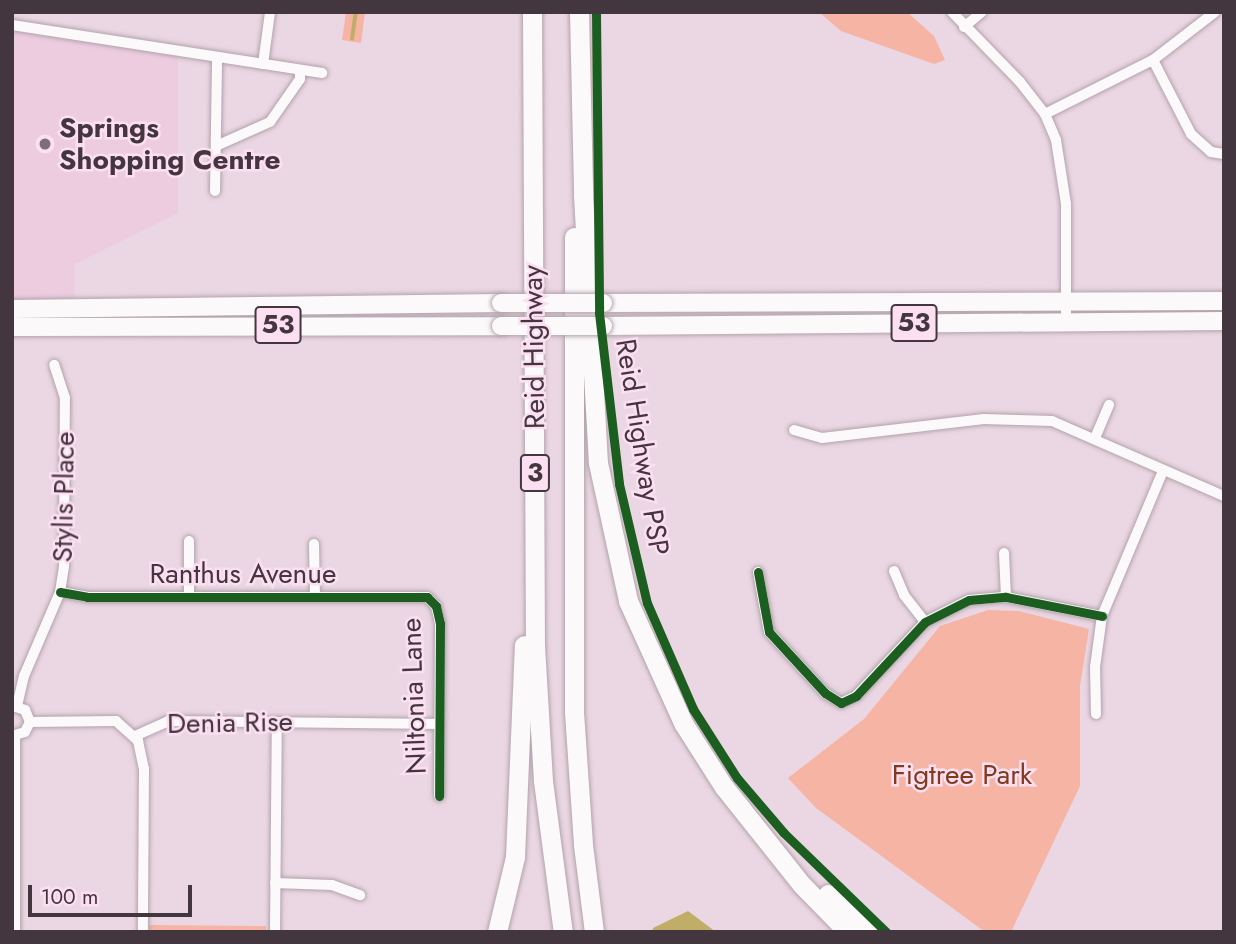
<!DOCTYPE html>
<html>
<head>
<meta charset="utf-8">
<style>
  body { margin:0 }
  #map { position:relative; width:1236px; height:944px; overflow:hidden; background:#ebd7e3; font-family:Jost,sans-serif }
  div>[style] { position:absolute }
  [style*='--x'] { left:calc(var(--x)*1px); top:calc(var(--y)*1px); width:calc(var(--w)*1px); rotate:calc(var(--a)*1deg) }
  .built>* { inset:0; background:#edcce0 }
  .green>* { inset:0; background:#f5b4a4 }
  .water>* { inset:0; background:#c0ae68 }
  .stream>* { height:3.5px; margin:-1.75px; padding:0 1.75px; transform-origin:1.75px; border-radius:1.75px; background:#c0ae68 }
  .roads { filter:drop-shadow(0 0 2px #b2a3ac) drop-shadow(0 0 2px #b2a3ac) }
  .street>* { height:10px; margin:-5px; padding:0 5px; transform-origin:5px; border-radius:5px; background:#fcf9fb }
  .primary>* { height:18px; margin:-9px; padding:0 9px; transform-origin:9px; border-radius:9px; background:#fcf9fb }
  .highway>* { height:19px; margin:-9.5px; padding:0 9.5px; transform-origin:9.5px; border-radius:9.5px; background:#fcf9fb }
  .bridges { filter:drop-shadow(0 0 2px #b2a3ac) drop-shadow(0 0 2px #b2a3ac) }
  .primary-bridge>* { height:18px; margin:-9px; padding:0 9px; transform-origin:9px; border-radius:9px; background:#fcf9fb }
  .cycleway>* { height:9px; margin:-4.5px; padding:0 4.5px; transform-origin:4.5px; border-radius:4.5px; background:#1b5e20 }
  .dots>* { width:19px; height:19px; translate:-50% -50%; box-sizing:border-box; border:4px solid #fcdff1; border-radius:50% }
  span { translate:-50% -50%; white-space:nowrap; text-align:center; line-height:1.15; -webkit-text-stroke:5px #fcdff1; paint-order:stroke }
  .shield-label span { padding:2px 5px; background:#fcdff1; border:2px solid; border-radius:5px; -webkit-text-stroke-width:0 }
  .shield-label { font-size:26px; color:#44363f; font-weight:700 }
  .poi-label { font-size:28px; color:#44363f; font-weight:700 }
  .left { translate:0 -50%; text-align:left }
  .street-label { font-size:28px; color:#44363f }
  .park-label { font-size:28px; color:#83391c }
  .frame { position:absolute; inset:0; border:14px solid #44363f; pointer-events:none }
  .scale { position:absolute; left:28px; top:885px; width:164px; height:32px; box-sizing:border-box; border:4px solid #44363f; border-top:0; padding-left:9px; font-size:21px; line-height:24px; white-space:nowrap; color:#44363f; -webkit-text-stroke:5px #fcdff1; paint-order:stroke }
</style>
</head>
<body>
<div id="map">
  <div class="built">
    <i style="clip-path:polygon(12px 25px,178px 51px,178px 213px,75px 264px,74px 308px,12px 309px)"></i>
  </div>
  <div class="green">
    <i style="clip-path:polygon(346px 12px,365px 12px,361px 43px,342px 40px)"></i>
    <i style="clip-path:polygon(819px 12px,907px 12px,934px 36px,945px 60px,934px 64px,841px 31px)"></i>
    <i style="clip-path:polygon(988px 610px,1019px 611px,1089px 629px,1080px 686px,1080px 786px,1011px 932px,985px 932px,816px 808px,788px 778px,864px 719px,940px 626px)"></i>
    <i style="clip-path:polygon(149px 925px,266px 926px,266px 932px,149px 932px)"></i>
  </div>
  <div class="water">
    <i style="clip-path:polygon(688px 911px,716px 932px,652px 932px,653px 928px)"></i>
  </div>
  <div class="stream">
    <i style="--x:352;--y:39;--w:27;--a:-82"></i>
  </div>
  <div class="roads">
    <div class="street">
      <i style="--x:952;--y:12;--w:98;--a:45.8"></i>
      <i style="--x:1020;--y:82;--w:41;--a:52"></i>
      <i style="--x:1045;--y:114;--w:28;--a:67"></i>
      <i style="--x:1056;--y:140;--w:65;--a:81.1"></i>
      <i style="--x:1066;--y:204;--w:118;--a:90"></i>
      <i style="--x:12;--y:25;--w:314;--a:8.8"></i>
      <i style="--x:964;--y:27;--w:23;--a:-40"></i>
      <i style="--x:1153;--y:60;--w:83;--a:62.8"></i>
      <i style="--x:1191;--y:134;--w:27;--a:42"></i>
      <i style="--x:1211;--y:152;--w:13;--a:9"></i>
      <i style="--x:263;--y:64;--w:52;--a:-82.3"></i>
      <i style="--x:1045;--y:114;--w:121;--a:-26.6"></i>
      <i style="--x:1153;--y:60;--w:78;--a:-37.7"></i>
      <i style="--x:216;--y:146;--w:59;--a:-24"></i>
      <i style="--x:270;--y:122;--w:52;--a:-55.1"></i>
      <i style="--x:300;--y:79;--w:9;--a:-90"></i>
      <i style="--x:215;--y:191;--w:134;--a:-89.1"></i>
      <i style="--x:794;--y:430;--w:29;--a:16"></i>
      <i style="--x:822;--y:438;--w:163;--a:-6.7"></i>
      <i style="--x:984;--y:419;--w:68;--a:1.7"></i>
      <i style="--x:1052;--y:421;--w:188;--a:23.6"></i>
      <i style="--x:1095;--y:438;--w:36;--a:-67"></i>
      <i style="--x:189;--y:541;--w:56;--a:90"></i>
      <i style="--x:314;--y:544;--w:52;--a:88.9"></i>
      <i style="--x:1004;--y:553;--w:44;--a:87.4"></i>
      <i style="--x:894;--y:571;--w:26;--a:67"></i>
      <i style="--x:904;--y:595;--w:34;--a:52"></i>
      <i style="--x:758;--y:572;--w:61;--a:79.6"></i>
      <i style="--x:769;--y:632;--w:83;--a:47.4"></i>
      <i style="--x:825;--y:693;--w:19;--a:32"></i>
      <i style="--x:841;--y:703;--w:17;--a:-25"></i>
      <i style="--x:856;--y:696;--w:101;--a:-47"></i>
      <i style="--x:925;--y:622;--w:49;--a:-26.6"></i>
      <i style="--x:969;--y:600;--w:37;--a:-5"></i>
      <i style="--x:1006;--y:597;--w:98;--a:11.2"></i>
      <i style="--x:60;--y:592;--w:27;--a:10"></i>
      <i style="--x:87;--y:597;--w:340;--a:0"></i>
      <i style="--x:427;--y:597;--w:13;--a:45"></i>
      <i style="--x:436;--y:606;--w:17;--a:77"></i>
      <i style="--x:440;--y:623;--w:173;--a:90.3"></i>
      <i style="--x:12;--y:706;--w:14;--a:17"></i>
      <i style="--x:25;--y:710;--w:13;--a:67"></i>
      <i style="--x:30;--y:722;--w:11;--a:117"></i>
      <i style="--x:25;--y:732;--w:14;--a:163"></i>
      <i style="--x:17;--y:706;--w:31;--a:-77"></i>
      <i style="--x:24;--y:676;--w:91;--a:-66.8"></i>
      <i style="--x:60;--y:592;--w:26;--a:-81"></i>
      <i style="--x:64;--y:566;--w:168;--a:-89.7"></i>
      <i style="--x:65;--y:398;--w:35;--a:-108"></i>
      <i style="--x:1096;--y:714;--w:47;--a:-91.2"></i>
      <i style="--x:1095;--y:667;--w:51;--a:-82.2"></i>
      <i style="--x:1102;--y:616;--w:157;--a:-67.2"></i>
      <i style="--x:30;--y:722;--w:86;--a:-0.7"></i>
      <i style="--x:116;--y:721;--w:30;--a:42"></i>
      <i style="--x:138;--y:741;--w:29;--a:78"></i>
      <i style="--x:144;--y:769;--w:163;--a:90.4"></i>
      <i style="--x:135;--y:736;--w:36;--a:-24"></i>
      <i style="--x:168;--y:721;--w:271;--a:0.6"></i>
      <i style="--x:275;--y:883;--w:57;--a:2"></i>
      <i style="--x:332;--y:885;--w:30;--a:20"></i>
      <i style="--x:15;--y:932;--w:196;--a:-90"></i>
      <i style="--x:275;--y:932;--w:210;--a:-89.5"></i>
    </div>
    <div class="primary">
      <i style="--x:603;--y:303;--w:621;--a:-0.18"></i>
      <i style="--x:12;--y:309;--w:489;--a:-0.7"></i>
      <i style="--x:603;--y:326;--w:621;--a:-0.46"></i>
      <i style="--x:12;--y:327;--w:489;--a:-0.1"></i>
    </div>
    <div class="highway">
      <i style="--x:532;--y:12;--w:634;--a:89.73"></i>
      <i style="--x:535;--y:646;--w:135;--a:86.6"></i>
      <i style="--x:543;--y:781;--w:152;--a:82.5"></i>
      <i style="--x:579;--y:12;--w:183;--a:88.7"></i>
      <i style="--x:583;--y:195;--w:268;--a:86.8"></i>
      <i style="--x:598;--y:463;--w:141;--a:77.7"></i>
      <i style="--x:628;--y:601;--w:134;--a:65.7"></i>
      <i style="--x:683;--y:723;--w:76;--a:57.4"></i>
      <i style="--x:724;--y:787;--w:125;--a:51.5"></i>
      <i style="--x:802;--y:885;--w:66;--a:45.6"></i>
      <i style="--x:574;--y:237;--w:475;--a:90"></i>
      <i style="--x:574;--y:712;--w:133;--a:86.1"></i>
      <i style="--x:583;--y:845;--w:88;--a:82.8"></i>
      <i style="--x:828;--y:894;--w:56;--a:42.8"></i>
      <i style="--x:497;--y:932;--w:77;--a:-76.5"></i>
      <i style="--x:515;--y:857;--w:212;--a:-87.6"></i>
    </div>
  </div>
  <div class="bridges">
    <div class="primary-bridge">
      <i style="--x:501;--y:303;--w:102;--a:0"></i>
      <i style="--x:501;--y:326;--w:102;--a:0"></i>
    </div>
  </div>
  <div class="cycleway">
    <i style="--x:596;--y:12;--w:301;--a:89.4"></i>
    <i style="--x:599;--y:313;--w:172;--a:83.3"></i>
    <i style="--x:619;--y:484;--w:122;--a:76.8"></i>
    <i style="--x:647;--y:603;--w:116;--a:66.5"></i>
    <i style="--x:693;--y:709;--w:82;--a:57.5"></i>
    <i style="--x:737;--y:778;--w:72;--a:49.5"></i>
    <i style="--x:784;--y:833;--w:142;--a:44.1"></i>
    <i style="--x:758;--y:572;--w:61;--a:79.6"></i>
    <i style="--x:769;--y:632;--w:83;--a:47.4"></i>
    <i style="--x:825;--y:693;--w:19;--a:32"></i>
    <i style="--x:841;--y:703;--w:17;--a:-25"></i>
    <i style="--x:856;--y:696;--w:101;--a:-47"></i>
    <i style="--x:925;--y:622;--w:49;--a:-26.6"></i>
    <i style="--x:969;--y:600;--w:37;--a:-5"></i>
    <i style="--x:1006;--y:597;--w:98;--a:11.2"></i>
    <i style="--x:60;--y:592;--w:27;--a:10"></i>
    <i style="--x:87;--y:597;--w:340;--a:0"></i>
    <i style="--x:427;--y:597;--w:13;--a:45"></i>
    <i style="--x:436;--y:606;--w:17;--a:77"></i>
    <i style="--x:440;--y:623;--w:173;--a:90.3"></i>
  </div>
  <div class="dots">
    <i style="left:45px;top:144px;background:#7e6e78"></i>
  </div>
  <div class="shield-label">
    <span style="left:914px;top:323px">53</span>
    <span style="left:278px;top:325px">53</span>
    <span style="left:535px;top:473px">3</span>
  </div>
  <div class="poi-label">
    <span class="left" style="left:59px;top:144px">Springs<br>Shopping Centre</span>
  </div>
  <div class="street-label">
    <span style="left:534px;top:347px;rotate:-91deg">Reid Highway</span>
    <span style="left:642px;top:447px;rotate:81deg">Reid Highway PSP</span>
    <span style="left:64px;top:497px;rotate:-89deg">Stylis Place</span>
    <span style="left:243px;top:574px">Ranthus Avenue</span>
    <span style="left:414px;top:696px;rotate:-92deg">Niltonia Lane</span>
    <span style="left:230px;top:723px;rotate:-1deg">Denia Rise</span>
  </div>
  <div class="park-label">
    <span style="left:962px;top:775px">Figtree Park</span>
  </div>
  <div class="frame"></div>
  <div class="scale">100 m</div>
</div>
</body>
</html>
